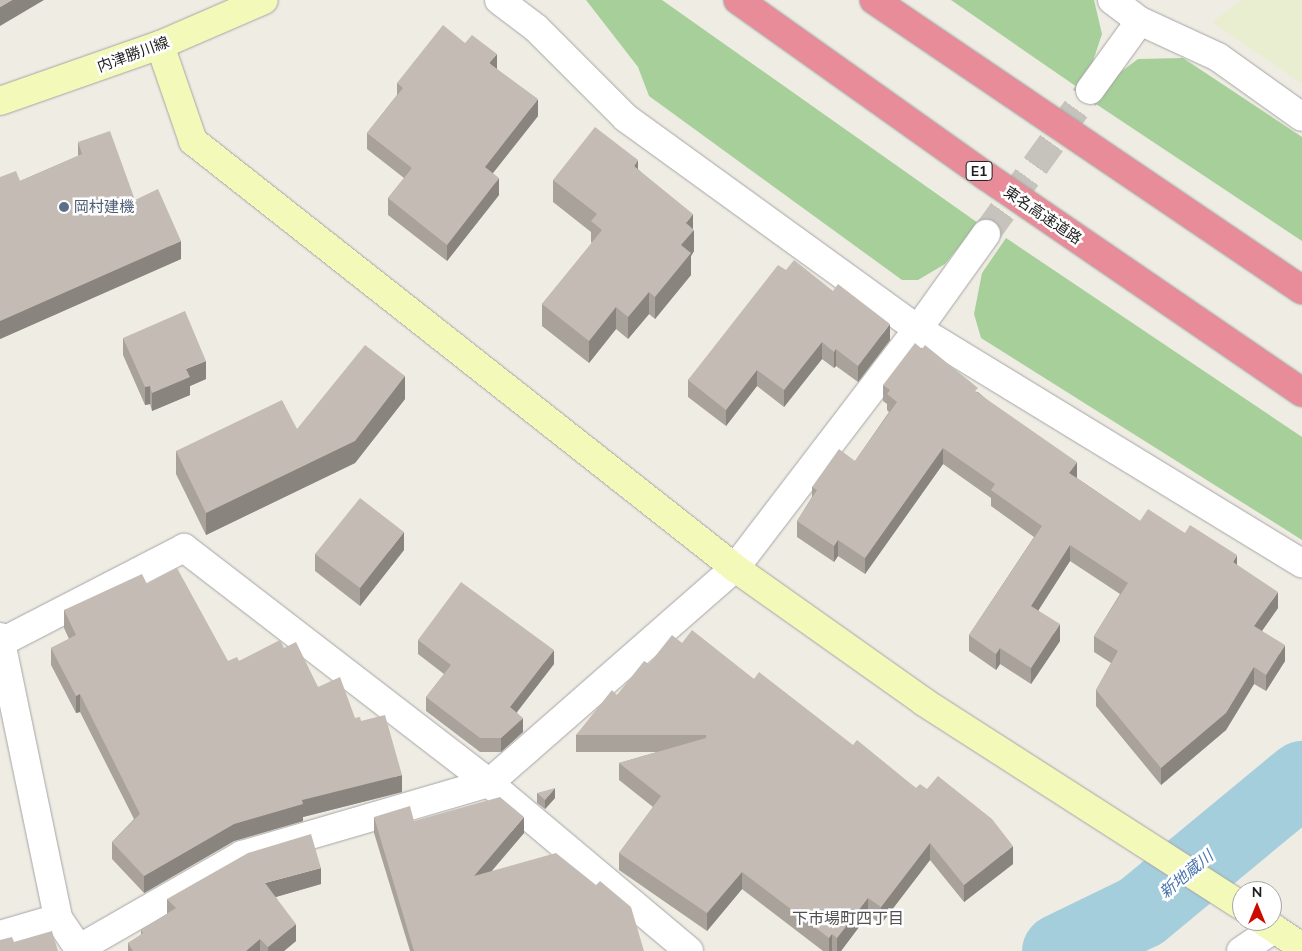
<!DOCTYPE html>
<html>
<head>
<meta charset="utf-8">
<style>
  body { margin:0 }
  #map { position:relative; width:1302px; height:951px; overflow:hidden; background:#efece4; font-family:Mulish,"Noto Sans JP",sans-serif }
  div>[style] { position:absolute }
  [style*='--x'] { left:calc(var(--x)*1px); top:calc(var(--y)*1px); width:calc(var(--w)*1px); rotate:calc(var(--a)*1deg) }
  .farmland>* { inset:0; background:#eaeed0 }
  .forest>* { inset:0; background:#a6cf99 }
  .river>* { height:75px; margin:-37.5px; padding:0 37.5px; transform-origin:37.5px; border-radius:37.5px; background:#a5cedd }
  .street-tunnel>* { height:28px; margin-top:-14px; transform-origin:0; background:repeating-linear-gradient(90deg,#c5c3bc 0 28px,transparent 0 42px) }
  .roads { filter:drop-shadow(0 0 1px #a5a5a5) drop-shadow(0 0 1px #a5a5a5) }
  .street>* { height:28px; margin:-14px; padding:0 14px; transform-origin:14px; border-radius:14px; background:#fff }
  .secondary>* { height:28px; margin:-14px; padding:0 14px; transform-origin:14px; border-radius:14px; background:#f3f9b8 }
  .highway>* { height:28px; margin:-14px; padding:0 14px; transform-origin:14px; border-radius:14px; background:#e78c98 }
  .wall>* { inset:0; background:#a9a29b }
  .shaded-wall>* { inset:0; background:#89847e }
  .building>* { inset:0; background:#c4bcb4 }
  .dots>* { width:14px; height:14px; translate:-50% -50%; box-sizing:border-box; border:2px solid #fff; border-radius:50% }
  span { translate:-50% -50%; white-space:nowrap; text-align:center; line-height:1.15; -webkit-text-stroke:5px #fff; paint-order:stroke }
  .shield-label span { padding:1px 4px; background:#fff; border:1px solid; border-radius:4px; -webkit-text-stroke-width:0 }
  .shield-label { font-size:14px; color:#1e1e1e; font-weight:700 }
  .street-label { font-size:15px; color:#1e1e1e }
  .service-label { font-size:15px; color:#4e5e75 }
  .left { translate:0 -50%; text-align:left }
  .water-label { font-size:16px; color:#4a77ae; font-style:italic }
  .neighbourhood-label { font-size:16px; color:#515151 }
  .north { position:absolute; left:1232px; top:881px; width:50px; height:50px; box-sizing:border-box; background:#fff; border:1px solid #a5a5a5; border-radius:50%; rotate:0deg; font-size:14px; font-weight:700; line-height:20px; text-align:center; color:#1e1e1e }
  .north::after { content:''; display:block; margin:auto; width:18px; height:22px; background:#cd0a00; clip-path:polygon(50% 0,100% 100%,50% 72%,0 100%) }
</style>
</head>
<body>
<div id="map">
  <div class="farmland">
    <i style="clip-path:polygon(1242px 0,1302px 0,1302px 84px,1212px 22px)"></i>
  </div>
  <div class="forest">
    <i style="clip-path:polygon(586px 0,662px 0,978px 223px,945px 264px,918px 280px,902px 280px,649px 96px,638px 67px)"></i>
    <i style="clip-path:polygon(951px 0,1094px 0,1102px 34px,1090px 70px,1077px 87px)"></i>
    <i style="clip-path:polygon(1183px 58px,1302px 137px,1302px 241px,1096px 104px,1110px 80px,1138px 59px)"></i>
    <i style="clip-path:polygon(1006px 238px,1302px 437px,1302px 540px,981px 338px,974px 314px,982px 273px)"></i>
  </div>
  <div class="river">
    <i style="--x:1059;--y:951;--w:91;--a:-26"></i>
    <i style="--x:1141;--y:911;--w:209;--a:-39.6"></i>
  </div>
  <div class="street-tunnel">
    <i style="--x:986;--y:234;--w:178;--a:-54.2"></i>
  </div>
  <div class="roads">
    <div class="street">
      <i style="--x:499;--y:0;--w:46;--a:37.1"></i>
      <i style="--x:536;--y:28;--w:127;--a:45"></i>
      <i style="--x:626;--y:118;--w:360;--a:35.9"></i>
      <i style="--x:918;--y:329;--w:450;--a:31.4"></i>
      <i style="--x:1112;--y:0;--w:35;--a:37"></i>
      <i style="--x:1140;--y:21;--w:86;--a:24.8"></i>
      <i style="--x:1218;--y:57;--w:103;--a:35.5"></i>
      <i style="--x:1090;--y:90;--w:85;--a:-54.1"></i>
      <i style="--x:0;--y:637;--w:287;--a:78.3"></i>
      <i style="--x:58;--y:918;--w:40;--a:56"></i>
      <i style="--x:0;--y:643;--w:207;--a:-27.3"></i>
      <i style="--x:184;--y:548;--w:385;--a:37.6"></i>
      <i style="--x:489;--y:783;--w:261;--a:40"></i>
      <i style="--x:0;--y:935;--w:60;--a:-16.3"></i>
      <i style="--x:80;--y:948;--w:187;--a:-29.9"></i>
      <i style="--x:242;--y:855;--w:257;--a:-16.3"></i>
      <i style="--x:489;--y:783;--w:327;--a:-41.2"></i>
      <i style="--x:735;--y:568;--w:301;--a:-52.6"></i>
      <i style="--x:918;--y:329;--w:117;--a:-54.4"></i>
      <i style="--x:1241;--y:951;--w:40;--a:-34"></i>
    </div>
    <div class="secondary">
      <i style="--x:160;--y:45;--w:102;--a:71"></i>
      <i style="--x:193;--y:141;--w:690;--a:38.23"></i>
      <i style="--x:735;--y:568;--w:232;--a:35.3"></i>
      <i style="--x:924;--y:702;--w:378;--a:32.7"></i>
      <i style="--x:0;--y:101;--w:170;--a:-19.3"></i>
      <i style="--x:160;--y:45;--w:113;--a:-23.4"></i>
      <i style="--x:1263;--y:921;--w:47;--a:33.7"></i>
    </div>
    <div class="highway">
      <i style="--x:738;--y:0;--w:304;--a:35.4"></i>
      <i style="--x:986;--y:176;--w:383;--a:34.4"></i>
      <i style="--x:874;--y:0;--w:517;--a:34.12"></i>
    </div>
  </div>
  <div class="wall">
    <i style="clip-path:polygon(497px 69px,538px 116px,493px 173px,499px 195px,447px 261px,388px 215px,388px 198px,404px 178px,367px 149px,367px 133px,397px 95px,397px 83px)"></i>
    <i style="clip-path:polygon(78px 142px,135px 200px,181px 259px,0 339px,0 177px,20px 181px,78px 156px)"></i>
    <i style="clip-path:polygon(638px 169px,693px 229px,694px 251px,691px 256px,691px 275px,655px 319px,649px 314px,628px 339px,616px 329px,589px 363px,542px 326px,542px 304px,592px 243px,591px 242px,591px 232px,553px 202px,553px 180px)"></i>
    <i style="clip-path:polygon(786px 270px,890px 340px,858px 382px,836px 366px,834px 368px,822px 359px,784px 407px,757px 386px,726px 426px,688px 397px,688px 380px)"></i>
    <i style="clip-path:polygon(123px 338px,206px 379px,190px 386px,190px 395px,152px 411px,150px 404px,145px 405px,123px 355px)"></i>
    <i style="clip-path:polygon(883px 385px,978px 392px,1077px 478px,1140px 521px,1237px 565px,1278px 608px,1262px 631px,1285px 661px,1266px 691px,1254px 684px,1226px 730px,1161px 785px,1096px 706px,1096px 690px,1111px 663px,1094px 652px,1094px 636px,1120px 594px,1070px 561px,1038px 610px,1060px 641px,1031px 684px,1000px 664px,996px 670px,969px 651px,969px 635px,1034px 537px,991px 506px,991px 498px,943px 464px,865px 574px,838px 556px,834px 562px,797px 537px,797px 521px,812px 497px,812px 487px,855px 461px,889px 412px,887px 410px,887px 404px,883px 401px)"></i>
    <i style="clip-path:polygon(405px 399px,355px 463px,206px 535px,176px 474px,176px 451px,297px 429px)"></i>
    <i style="clip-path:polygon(404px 550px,360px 606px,315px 571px,315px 554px)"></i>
    <i style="clip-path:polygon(147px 584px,228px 661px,239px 661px,284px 648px,318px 687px,355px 718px,361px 721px,402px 792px,303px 817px,303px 821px,234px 841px,144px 893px,112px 859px,112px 842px,134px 819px,80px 712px,76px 713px,51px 665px,51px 648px,69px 639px,64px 628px,64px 610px)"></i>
    <i style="clip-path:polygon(418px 640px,554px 664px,517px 712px,523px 732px,501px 752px,480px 752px,426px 711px,426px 697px,444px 674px,418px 654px)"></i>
    <i style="clip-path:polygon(682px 643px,754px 679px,916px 788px,1013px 864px,964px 902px,930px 860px,881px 924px,868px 915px,841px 951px,823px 951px,742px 889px,707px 931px,619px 870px,619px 853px,653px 807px,619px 780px,619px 763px,657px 752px,576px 752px,576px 735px,649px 664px)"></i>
    <i style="clip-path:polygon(537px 793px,555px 798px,545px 809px,537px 803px)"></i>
    <i style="clip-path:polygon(374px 817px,524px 833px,492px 871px,644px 951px,410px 951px,374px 833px)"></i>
    <i style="clip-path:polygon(321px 884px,276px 897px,296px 941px,284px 951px,128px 951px,128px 943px,141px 935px,141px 930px,167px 914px,167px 899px)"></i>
  </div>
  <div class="shaded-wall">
    <i style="clip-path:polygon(12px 0,44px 0,0 26px,0 7px)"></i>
    <i style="clip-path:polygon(497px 54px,497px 70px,489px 63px)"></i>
    <i style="clip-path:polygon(538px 99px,538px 116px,485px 183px,485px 167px)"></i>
    <i style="clip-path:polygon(638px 160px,638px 182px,634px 166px)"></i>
    <i style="clip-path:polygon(499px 178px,499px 195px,447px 261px,447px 245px)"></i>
    <i style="clip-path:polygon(693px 214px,693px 231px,694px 230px,694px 251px,691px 256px,691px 275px,655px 319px,655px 297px,686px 223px)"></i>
    <i style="clip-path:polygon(181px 241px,181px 259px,0 339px,0 321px)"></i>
    <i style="clip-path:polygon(649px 292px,649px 314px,628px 339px,628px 317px)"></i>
    <i style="clip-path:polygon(616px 307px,616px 329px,589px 363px,589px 341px)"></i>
    <i style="clip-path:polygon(890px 324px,890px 340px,858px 382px,858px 366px)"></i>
    <i style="clip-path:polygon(822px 342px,822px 359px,784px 407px,784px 390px)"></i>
    <i style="clip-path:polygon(836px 349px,836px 366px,834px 368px,834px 352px)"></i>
    <i style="clip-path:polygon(206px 361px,206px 379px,190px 386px,190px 395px,152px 411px,152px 393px,186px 369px)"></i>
    <i style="clip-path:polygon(757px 370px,757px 386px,726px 426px,726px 410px)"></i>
    <i style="clip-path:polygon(405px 376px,405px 399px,355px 463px,206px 535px,206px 513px)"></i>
    <i style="clip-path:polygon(150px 386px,150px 404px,145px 405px,145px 387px)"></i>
    <i style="clip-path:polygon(943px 448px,943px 464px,865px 574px,865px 558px)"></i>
    <i style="clip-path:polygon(1077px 462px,1077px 478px,1069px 473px)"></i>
    <i style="clip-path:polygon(404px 532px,404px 550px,360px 606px,360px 588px)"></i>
    <i style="clip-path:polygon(838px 540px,838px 556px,834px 562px,834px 546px)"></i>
    <i style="clip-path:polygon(1070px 545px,1070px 561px,1031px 622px,1031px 606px)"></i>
    <i style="clip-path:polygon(1237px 555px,1237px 571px,1233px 562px)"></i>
    <i style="clip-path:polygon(1278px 592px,1278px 608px,1254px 642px,1254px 626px)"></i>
    <i style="clip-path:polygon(1060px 624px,1060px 641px,1031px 684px,1031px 668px)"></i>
    <i style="clip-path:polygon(1285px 645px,1285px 661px,1266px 691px,1266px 675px)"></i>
    <i style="clip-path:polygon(1000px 648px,1000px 664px,996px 670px,996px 654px)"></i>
    <i style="clip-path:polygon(554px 650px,554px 664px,510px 721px,510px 707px)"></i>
    <i style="clip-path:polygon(1254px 667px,1254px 684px,1226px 730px,1161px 785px,1161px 768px)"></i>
    <i style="clip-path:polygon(80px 694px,80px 712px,76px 713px,76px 696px)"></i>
    <i style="clip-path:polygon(523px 718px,523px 732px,501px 752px,501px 738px)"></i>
    <i style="clip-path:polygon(402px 775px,402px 792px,303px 817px,303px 821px,234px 841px,144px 893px,144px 876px,234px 824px,302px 800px)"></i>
    <i style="clip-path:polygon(555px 788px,555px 798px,545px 809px,545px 800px)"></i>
    <i style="clip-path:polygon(524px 817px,524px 833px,474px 891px,474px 876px)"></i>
    <i style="clip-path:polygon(930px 843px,930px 860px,881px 924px,881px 907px)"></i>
    <i style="clip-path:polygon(1013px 846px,1013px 864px,964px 902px,964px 885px)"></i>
    <i style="clip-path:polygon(321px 868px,321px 884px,265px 900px,265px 883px)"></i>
    <i style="clip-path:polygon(742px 872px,742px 889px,707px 931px,707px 913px)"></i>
    <i style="clip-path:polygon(868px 898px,868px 915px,841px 951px,837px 951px,837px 938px)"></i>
    <i style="clip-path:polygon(296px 924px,296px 941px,284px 951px,268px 951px,268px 947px)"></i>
    <i style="clip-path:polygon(832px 934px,832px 951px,829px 951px,829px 938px)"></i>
    <i style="clip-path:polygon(260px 939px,260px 951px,246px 951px)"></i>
  </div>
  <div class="building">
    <i style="clip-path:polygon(0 0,12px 0,0 7px)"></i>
    <i style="clip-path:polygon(443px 25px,465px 43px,472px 35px,497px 54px,489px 63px,538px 99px,485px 167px,499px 178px,447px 245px,388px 198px,412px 168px,367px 133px,403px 88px,397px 83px)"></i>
    <i style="clip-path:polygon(595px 127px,638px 160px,634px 166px,693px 214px,686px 223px,694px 230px,681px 245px,691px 253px,655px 297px,649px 292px,628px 317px,616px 307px,589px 341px,542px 304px,602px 230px,591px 221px,597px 214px,553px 180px)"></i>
    <i style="clip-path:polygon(110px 131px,135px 200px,158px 189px,181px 241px,0 321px,0 177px,16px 171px,20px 181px,82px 154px,78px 142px)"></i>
    <i style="clip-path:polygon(794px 260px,833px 291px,838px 284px,890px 324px,858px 366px,836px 349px,834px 352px,822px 342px,784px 390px,757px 370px,726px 410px,688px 380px,778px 265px,786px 270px)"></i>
    <i style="clip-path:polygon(185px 311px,206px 361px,186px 369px,190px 377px,152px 393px,150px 386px,145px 387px,123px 338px)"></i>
    <i style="clip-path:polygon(915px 343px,922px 349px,925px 345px,978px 388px,975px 391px,1077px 462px,1069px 473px,1140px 521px,1148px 509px,1185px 533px,1190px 525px,1237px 555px,1233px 562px,1278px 592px,1254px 626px,1285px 645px,1266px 675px,1254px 667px,1226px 713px,1161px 768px,1096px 690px,1118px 651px,1094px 636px,1128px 583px,1070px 545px,1031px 606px,1060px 624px,1031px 668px,1000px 648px,996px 654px,969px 635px,1042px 526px,991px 490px,995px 484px,943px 448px,865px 558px,838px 540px,834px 546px,797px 521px,817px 490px,812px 487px,839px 449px,855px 461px,897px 402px,887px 394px,890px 390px,883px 385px)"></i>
    <i style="clip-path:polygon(365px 345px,405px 376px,355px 441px,206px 513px,176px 451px,282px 400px,297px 429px)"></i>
    <i style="clip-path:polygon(360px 498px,404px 532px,360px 588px,315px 554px)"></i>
    <i style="clip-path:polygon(177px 568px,228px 661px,237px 657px,239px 661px,280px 640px,284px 648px,296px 642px,318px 687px,340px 677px,355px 718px,360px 717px,361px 721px,385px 715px,402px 775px,302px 800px,303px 804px,234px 824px,144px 876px,112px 842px,140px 814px,80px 694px,76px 696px,51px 648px,76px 635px,64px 610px,142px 574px,147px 584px)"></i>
    <i style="clip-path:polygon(461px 582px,554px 650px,510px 707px,523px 718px,501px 738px,480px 738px,426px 697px,451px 665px,418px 640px)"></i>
    <i style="clip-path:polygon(692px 630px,754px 679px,759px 672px,853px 745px,857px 740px,916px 788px,920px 784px,927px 789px,938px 776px,992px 819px,1013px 846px,964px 885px,930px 843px,881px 907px,868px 898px,837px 938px,832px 934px,829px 938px,742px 872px,707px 913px,619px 853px,661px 796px,619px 763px,706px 738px,706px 735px,576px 735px,612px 690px,617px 695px,644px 661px,649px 664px,672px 635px,682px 643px)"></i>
    <i style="clip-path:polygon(555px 788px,545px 800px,537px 793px)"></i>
    <i style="clip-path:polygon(500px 797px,524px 817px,474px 876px,556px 853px,596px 885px,600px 881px,631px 907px,644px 951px,414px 951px,374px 817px,410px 806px,414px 821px)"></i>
    <i style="clip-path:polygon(311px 834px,321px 868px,265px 883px,296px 924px,268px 947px,260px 939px,246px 951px,133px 951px,128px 943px,143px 933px,141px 930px,176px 908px,167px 899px,248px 853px)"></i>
    <i style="clip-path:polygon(52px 931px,58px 951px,0 951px,0 940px,12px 937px,14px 942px)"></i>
  </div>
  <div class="dots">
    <i style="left:64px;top:207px;background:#5c6f8a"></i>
  </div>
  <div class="shield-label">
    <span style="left:979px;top:171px">E1</span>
  </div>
  <div class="street-label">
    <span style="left:133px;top:54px;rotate:-20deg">内津勝川線</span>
    <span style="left:1043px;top:215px;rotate:34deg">東名高速道路</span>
  </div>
  <div class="service-label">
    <span class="left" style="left:74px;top:207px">岡村建機</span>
  </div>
  <div class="water-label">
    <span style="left:1186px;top:874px;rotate:-40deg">新地蔵川</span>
  </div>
  <div class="neighbourhood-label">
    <span style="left:848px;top:918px">下市場町四丁目</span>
  </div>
  <div class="north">N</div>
</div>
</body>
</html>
